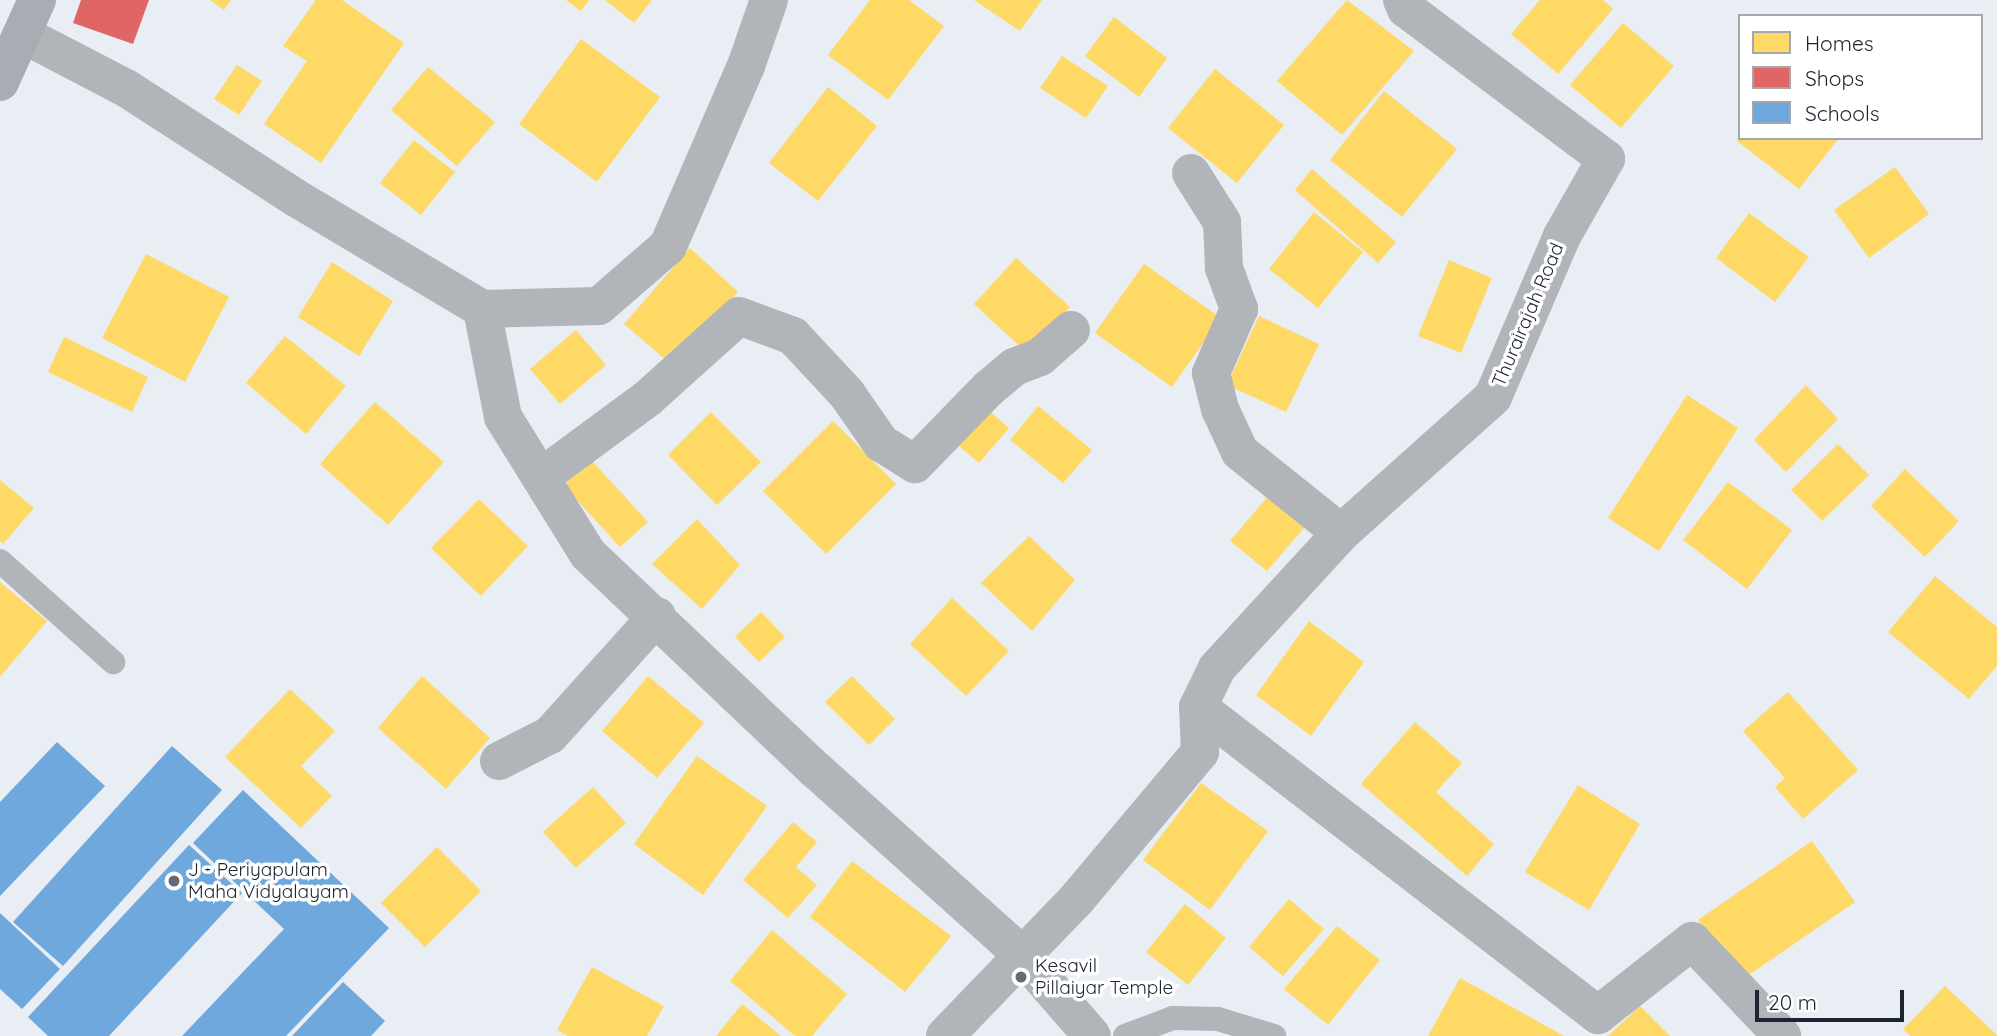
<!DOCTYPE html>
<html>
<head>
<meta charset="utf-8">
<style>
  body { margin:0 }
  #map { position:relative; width:1997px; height:1036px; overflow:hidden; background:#e9edf4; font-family:Quicksand,sans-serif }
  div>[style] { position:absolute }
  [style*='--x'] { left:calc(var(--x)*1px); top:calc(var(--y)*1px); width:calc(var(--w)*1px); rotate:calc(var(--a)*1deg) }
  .homes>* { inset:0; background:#ffd966 }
  .shops>* { inset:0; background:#e06666 }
  .schools>* { inset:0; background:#6fa8dc }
  .service>* { height:24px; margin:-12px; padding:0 12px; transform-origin:12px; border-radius:12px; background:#b1b5ba }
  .minor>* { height:38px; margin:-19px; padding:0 19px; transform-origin:19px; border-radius:19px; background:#b1b5ba }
  .primary>* { height:38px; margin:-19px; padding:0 19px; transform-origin:19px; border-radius:19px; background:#a9adb3 }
  .dots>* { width:19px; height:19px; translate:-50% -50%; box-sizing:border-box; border:4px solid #fff; border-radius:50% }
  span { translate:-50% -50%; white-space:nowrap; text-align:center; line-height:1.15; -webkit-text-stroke:7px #fff; paint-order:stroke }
  .street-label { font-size:19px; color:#1c2430 }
  .poi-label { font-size:19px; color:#1c2430 }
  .left { translate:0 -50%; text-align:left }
  .legend { position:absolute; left:1738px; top:14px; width:245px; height:126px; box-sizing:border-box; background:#fff; border:2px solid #a4a7ac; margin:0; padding:9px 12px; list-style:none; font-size:21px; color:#1c2430 }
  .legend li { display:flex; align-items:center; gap:14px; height:35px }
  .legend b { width:35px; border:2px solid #a4a7ac }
  .scale { position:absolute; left:1755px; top:990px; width:149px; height:32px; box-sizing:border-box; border:4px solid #1c2430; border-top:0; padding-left:9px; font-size:21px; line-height:24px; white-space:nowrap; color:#1c2430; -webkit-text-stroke:5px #fff; paint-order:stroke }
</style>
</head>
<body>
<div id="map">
  <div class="homes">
    <i style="clip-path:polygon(210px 0,231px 0,224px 10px)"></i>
    <i style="clip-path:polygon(316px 0,342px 0,404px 43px,321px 163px,264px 124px,307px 61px,283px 46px)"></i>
    <i style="clip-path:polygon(566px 0,589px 0,581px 11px)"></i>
    <i style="clip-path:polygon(605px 0,652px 0,634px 23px)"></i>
    <i style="clip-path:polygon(870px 0,909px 0,944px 26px,888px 100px,828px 55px)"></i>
    <i style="clip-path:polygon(974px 0,1042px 0,1020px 31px)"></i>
    <i style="clip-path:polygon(1347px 0,1414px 51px,1342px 135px,1277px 81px)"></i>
    <i style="clip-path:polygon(1540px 0,1603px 0,1613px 9px,1558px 74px,1511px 34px)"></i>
    <i style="clip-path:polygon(1114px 17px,1167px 58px,1139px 97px,1085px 56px)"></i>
    <i style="clip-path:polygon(1623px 23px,1674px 66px,1621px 128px,1570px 85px)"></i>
    <i style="clip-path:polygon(581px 39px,660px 97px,597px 182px,519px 124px)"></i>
    <i style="clip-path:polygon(1062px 56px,1108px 86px,1086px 118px,1040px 88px)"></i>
    <i style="clip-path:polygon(237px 65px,262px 81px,239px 115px,214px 99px)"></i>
    <i style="clip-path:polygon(428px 67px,495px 122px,457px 166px,391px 110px)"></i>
    <i style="clip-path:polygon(1215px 69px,1284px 125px,1237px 183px,1168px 128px)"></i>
    <i style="clip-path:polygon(828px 87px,877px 126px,818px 201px,769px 163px)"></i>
    <i style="clip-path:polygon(1384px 91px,1457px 149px,1402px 217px,1330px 160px)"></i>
    <i style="clip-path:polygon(1740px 138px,1839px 138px,1799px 189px,1737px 141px)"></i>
    <i style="clip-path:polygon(414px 140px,455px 172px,421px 215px,380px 183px)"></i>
    <i style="clip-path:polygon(1895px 167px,1929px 214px,1869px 258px,1834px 210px)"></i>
    <i style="clip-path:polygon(1312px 169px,1396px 242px,1378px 263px,1295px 190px)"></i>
    <i style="clip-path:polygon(1314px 212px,1363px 252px,1318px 308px,1269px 269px)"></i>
    <i style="clip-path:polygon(1749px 213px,1809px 257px,1775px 302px,1716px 258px)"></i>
    <i style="clip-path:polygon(690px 248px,738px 292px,673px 366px,624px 324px)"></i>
    <i style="clip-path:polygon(146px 254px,229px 297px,185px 382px,102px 338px)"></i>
    <i style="clip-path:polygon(1016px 258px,1070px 307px,1027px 353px,974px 304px)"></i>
    <i style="clip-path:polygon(1449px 260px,1492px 278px,1461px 353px,1418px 336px)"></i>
    <i style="clip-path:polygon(332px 262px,393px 301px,359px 356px,298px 317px)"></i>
    <i style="clip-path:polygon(1144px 264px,1221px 318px,1172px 387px,1095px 333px)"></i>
    <i style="clip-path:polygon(1259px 316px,1319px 344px,1286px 412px,1227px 385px)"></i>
    <i style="clip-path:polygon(576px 330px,606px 365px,560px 404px,530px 369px)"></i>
    <i style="clip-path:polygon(285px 336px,346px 386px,306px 434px,246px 383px)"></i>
    <i style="clip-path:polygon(64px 337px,148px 377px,132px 412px,48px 372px)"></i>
    <i style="clip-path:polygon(1806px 385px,1838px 419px,1786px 472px,1754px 440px)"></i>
    <i style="clip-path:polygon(1687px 395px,1738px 428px,1659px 551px,1608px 518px)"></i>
    <i style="clip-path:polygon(375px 402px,444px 462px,388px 525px,320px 464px)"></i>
    <i style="clip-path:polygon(1038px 406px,1092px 450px,1063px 483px,1010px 440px)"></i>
    <i style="clip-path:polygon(989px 411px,1009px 428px,979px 463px,959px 446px)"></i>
    <i style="clip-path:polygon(711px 412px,761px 462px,717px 505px,668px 455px)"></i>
    <i style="clip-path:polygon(833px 421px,896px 484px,826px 554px,763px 491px)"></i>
    <i style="clip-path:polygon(1838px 444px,1869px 475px,1822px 521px,1791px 490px)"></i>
    <i style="clip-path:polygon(583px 451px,648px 522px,620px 547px,565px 487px)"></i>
    <i style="clip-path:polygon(1905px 469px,1959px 521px,1925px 557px,1871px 506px)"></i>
    <i style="clip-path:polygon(0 480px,34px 508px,3px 544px,0 541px)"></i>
    <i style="clip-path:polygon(1728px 482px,1792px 530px,1747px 589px,1683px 540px)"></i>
    <i style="clip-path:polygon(1269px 495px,1305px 527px,1267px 571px,1230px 541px)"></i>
    <i style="clip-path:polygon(479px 499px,528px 546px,481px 596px,431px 548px)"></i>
    <i style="clip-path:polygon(697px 519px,740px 565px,702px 609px,652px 564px)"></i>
    <i style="clip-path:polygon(1029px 536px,1075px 580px,1032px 631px,981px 583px)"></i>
    <i style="clip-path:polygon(1935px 576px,1997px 627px,1997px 666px,1969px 699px,1888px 632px)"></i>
    <i style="clip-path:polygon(0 582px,47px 621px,0 677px)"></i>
    <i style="clip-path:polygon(952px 598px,1009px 651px,966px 696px,910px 644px)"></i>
    <i style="clip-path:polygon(761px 612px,785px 637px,759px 662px,735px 637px)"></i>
    <i style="clip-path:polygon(1309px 621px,1364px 662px,1311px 736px,1256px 695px)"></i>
    <i style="clip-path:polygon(422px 676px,490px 738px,446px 789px,378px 728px)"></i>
    <i style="clip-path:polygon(648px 676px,704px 723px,657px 778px,602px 731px)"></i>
    <i style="clip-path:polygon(852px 676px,895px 719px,869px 745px,825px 702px)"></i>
    <i style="clip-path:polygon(290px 689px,335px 731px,301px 766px,332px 796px,301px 828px,225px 757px)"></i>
    <i style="clip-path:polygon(1788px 692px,1858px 770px,1803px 819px,1775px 787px,1785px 778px,1743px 731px)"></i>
    <i style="clip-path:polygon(1415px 722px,1462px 763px,1436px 792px,1494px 844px,1467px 876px,1361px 784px)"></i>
    <i style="clip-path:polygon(697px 756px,767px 806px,703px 895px,634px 844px)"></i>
    <i style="clip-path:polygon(1201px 783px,1268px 831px,1210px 910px,1143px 860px)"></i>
    <i style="clip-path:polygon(1578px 785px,1640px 824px,1589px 910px,1525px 872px)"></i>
    <i style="clip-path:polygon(593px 787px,626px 823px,576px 868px,543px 832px)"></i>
    <i style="clip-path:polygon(793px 822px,817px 842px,796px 867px,817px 885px,788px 918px,743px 880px)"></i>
    <i style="clip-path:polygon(1812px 841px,1855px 902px,1740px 981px,1698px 920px)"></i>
    <i style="clip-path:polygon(437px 847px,481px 891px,425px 947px,381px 903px)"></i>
    <i style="clip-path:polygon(852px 861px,951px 936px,905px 992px,810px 917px)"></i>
    <i style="clip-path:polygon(1289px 899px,1324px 929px,1283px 976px,1249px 947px)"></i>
    <i style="clip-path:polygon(1185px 904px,1226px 938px,1188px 985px,1146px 952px)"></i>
    <i style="clip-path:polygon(1337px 926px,1380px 960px,1328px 1025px,1284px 989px)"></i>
    <i style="clip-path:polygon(772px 930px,847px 994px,812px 1036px,795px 1036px,730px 981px)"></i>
    <i style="clip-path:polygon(592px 967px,664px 1006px,647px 1036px,568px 1036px,557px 1030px)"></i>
    <i style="clip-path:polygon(1460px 978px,1564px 1036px,1428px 1036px)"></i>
    <i style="clip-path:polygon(1945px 986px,1997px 1035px,1997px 1036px,1910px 1036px,1903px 1029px)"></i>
    <i style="clip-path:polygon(742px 1004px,781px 1036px,716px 1036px)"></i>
    <i style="clip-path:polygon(1640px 1006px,1670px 1036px,1608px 1036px)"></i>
  </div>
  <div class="shops">
    <i style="clip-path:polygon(81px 0,149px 0,133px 44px,73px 23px)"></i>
  </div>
  <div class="schools">
    <i style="clip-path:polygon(57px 742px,105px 786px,0 896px,0 802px)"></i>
    <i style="clip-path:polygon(172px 746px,222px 790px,63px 966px,13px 922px)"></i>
    <i style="clip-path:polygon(243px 790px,389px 928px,286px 1036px,182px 1036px,284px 929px,193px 843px)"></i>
    <i style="clip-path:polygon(189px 845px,242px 893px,109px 1036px,48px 1036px,28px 1017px)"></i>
    <i style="clip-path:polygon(0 913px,60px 969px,22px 1009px,0 989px)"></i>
    <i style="clip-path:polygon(343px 982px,385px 1021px,371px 1036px,292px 1036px)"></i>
  </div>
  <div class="service">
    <i style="--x:0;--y:561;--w:152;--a:41.8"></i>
    <i style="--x:1125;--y:1036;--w:51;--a:-20.6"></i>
    <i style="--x:1173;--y:1018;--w:45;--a:1.3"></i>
    <i style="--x:1218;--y:1019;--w:59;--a:16.9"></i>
  </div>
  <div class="minor">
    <i style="--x:24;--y:35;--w:115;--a:27.5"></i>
    <i style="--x:126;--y:88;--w:202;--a:32.9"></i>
    <i style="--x:296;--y:198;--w:217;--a:30.8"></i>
    <i style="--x:482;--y:309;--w:117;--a:-1.5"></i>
    <i style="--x:599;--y:306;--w:91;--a:-41"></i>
    <i style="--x:668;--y:246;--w:196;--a:-66.6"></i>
    <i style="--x:746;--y:66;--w:70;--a:-70.8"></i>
    <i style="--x:1191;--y:173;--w:58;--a:57.7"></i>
    <i style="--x:1222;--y:222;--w:46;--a:87.5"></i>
    <i style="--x:1224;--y:268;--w:44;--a:69.9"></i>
    <i style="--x:1239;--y:309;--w:70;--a:113.6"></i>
    <i style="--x:1211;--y:373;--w:37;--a:76"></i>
    <i style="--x:1220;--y:409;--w:47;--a:65.1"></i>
    <i style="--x:1240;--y:452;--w:129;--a:38.7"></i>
    <i style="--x:482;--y:309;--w:110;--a:79"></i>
    <i style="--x:503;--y:417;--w:161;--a:58.2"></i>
    <i style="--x:588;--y:554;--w:314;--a:43.5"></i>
    <i style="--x:816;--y:770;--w:275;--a:41.9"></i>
    <i style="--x:1021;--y:954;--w:108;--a:49.1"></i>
    <i style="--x:541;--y:477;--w:133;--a:-36.4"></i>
    <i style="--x:648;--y:398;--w:122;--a:-42"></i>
    <i style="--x:739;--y:316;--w:58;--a:20.3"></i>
    <i style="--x:793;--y:336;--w:79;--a:47"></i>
    <i style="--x:847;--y:394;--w:60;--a:55.2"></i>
    <i style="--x:881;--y:443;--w:40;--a:32"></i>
    <i style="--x:915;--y:464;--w:105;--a:-45.8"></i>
    <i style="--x:988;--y:389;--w:34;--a:-40"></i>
    <i style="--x:1014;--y:367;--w:28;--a:-21"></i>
    <i style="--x:1040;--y:357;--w:41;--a:-41.1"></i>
    <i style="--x:1198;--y:707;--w:43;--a:-64"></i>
    <i style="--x:1217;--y:668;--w:183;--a:-47.4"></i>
    <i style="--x:1341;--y:533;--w:204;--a:-41.8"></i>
    <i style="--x:1493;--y:397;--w:175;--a:-66.8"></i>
    <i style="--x:1562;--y:236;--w:89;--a:-60.3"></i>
    <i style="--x:1606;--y:159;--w:250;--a:-143.1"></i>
    <i style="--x:1406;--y:9;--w:10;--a:-114"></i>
    <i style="--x:499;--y:761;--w:57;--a:-27"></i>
    <i style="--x:550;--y:735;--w:160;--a:-48"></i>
    <i style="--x:945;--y:1036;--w:189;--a:-46.1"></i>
    <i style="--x:1076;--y:900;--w:193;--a:-50"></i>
    <i style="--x:1200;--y:752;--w:45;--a:-92.5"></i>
    <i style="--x:1198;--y:707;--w:505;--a:37.6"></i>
    <i style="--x:1598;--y:1015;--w:120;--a:-38.2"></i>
    <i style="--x:1692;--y:941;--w:131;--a:46.5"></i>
  </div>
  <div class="primary">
    <i style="--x:0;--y:82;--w:90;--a:-65.7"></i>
  </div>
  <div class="dots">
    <i style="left:174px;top:881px;background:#646a75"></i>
    <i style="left:1021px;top:977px;background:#646a75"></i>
  </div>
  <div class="street-label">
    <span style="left:1528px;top:315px;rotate:-67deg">Thurairajah Road</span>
  </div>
  <div class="poi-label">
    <span class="left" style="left:188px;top:881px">J - Periyapulam<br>Maha Vidyalayam</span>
    <span class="left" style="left:1035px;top:977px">Kesavil<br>Pillaiyar Temple</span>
  </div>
  <ul class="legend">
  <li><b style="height:19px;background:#ffd966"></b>Homes</li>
  <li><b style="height:19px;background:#e06666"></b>Shops</li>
  <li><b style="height:19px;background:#6fa8dc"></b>Schools</li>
  </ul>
  <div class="scale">20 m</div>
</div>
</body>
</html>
